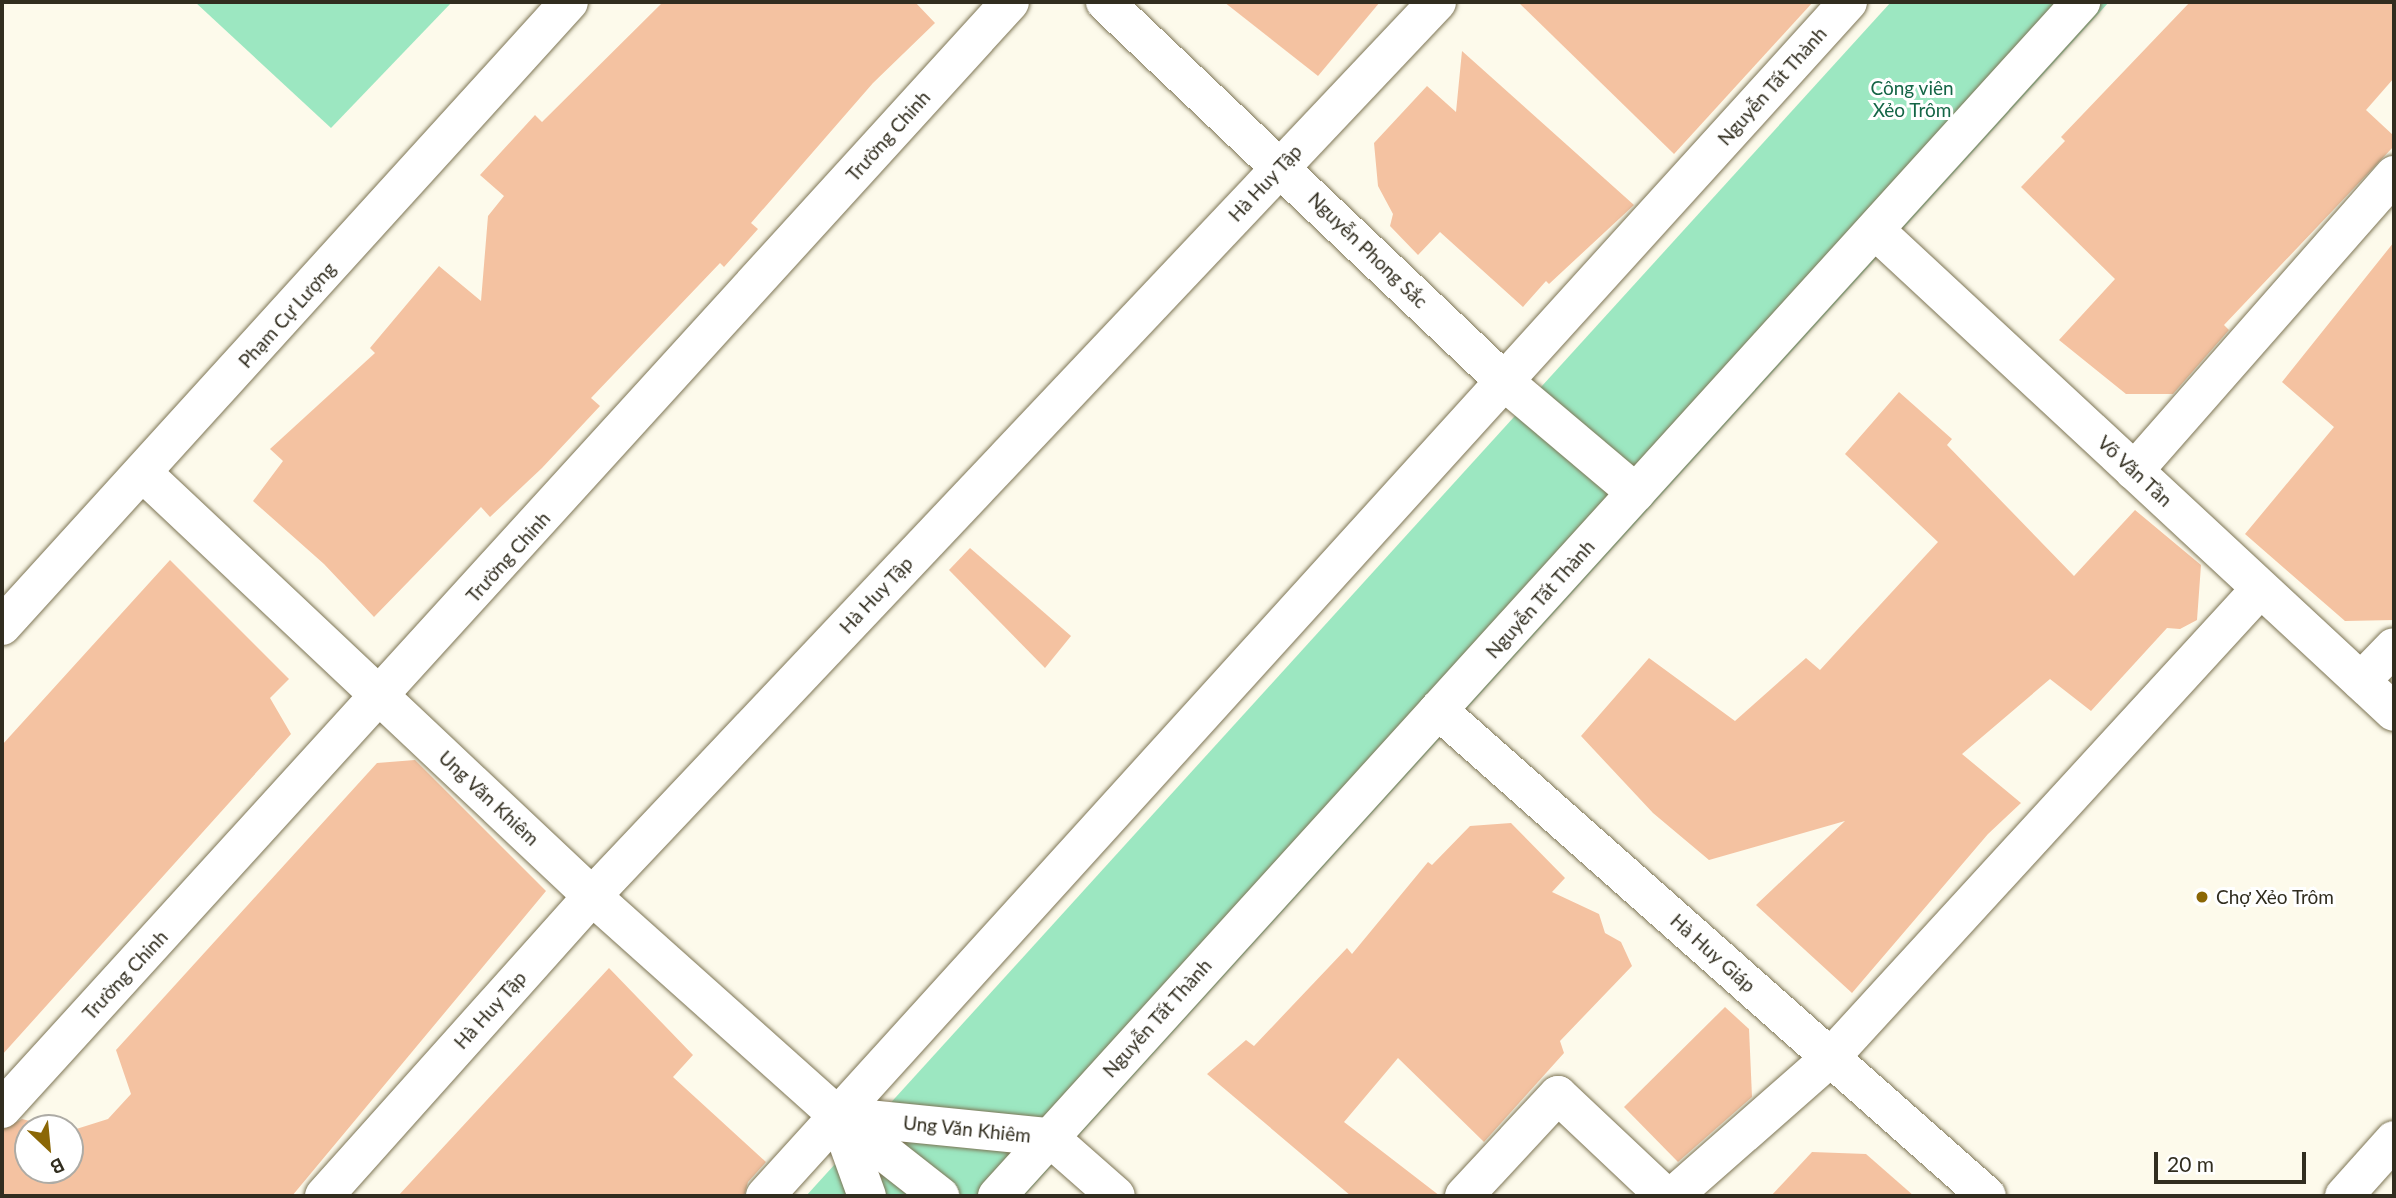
<!DOCTYPE html>
<html>
<head>
<meta charset="utf-8">
<style>
  body { margin:0 }
  #map { position:relative; width:2396px; height:1198px; overflow:hidden; background:#fdfaeb; font-family:Lato,sans-serif }
  div>[style] { position:absolute }
  [style*='--x'] { left:calc(var(--x)*1px); top:calc(var(--y)*1px); width:calc(var(--w)*1px); rotate:calc(var(--a)*1deg) }
  .green>* { inset:0; background:#9ce7c1 }
  .building>* { inset:0; background:#f4c2a1 }
  .roads { filter:drop-shadow(0 0 2px #7d7555) drop-shadow(0 0 2px #7d7555) }
  .minor>* { height:38px; margin:-19px; padding:0 19px; transform-origin:19px; border-radius:19px; background:#fff }
  .dots>* { width:19px; height:19px; translate:-50% -50%; box-sizing:border-box; border:4px solid #fff; border-radius:50% }
  span { translate:-50% -50%; white-space:nowrap; text-align:center; line-height:1.15; -webkit-text-stroke:6px #fff; paint-order:stroke }
  .street-label { font-size:19px; color:#312d1f }
  .park-label { font-size:19px; color:#146546 }
  .poi-label { font-size:19px; color:#312d1f }
  .left { translate:0 -50%; text-align:left }
  .frame { position:absolute; inset:0; border:4px solid #312d1f; pointer-events:none }
  .north { position:absolute; left:14px; top:1114px; width:70px; height:70px; box-sizing:border-box; background:#fff; border:2px solid #adaba5; border-radius:50%; rotate:154deg; font-size:19px; font-weight:700; line-height:28px; text-align:center; color:#312d1f }
  .north::after { content:''; display:block; margin:auto; width:24px; height:32px; background:#8b6706; clip-path:polygon(50% 0,100% 100%,50% 72%,0 100%) }
  .scale { position:absolute; left:2154px; top:1152px; width:152px; height:32px; box-sizing:border-box; border:4px solid #312d1f; border-top:0; padding-left:9px; font-size:21px; line-height:24px; white-space:nowrap; color:#312d1f; -webkit-text-stroke:5px #fff; paint-order:stroke }
</style>
</head>
<body>
<div id="map">
  <div class="green">
    <i style="clip-path:polygon(195px 2px,452px 2px,331px 128px)"></i>
    <i style="clip-path:polygon(1891px 2px,2109px 2px,1024px 1196px,806px 1196px)"></i>
  </div>
  <div class="building">
    <i style="clip-path:polygon(663px 2px,915px 2px,935px 23px,873px 83px,751px 223px,758px 229px,724px 267px,720px 263px,591px 398px,600px 406px,542px 468px,490px 517px,481px 507px,374px 617px,324px 564px,253px 501px,283px 461px,270px 449px,375px 353px,370px 348px,439px 266px,481px 301px,488px 216px,504px 196px,480px 175px,535px 115px,542px 122px)"></i>
    <i style="clip-path:polygon(1224px 2px,1380px 2px,1318px 76px)"></i>
    <i style="clip-path:polygon(1518px 2px,1813px 2px,1674px 154px)"></i>
    <i style="clip-path:polygon(2190px 2px,2394px 2px,2394px 78px,2366px 110px,2394px 136px,2394px 146px,2224px 325px,2229px 330px,2173px 394px,2126px 394px,2059px 340px,2115px 279px,2021px 187px,2065px 141px,2061px 137px)"></i>
    <i style="clip-path:polygon(1462px 51px,1634px 205px,1549px 284px,1546px 281px,1523px 307px,1440px 232px,1418px 255px,1390px 226px,1393px 214px,1378px 186px,1374px 143px,1427px 86px,1456px 112px)"></i>
    <i style="clip-path:polygon(2394px 242px,2394px 620px,2345px 621px,2245px 534px,2334px 427px,2282px 382px)"></i>
    <i style="clip-path:polygon(1899px 392px,1952px 439px,1947px 445px,2074px 576px,2135px 510px,2201px 565px,2197px 620px,2180px 629px,2167px 628px,2091px 711px,2050px 679px,1962px 754px,2021px 803px,1988px 834px,1852px 993px,1756px 905px,1845px 821px,1709px 860px,1653px 813px,1581px 736px,1649px 658px,1735px 721px,1806px 658px,1820px 670px,1938px 542px,1845px 454px)"></i>
    <i style="clip-path:polygon(970px 548px,1071px 636px,1045px 668px,949px 570px)"></i>
    <i style="clip-path:polygon(170px 560px,289px 679px,270px 698px,291px 734px,2px 1055px,2px 745px)"></i>
    <i style="clip-path:polygon(415px 760px,546px 891px,292px 1196px,2px 1196px,2px 1130px,22px 1119px,57px 1128px,28px 1128px,28px 1170px,70px 1170px,70px 1131px,108px 1119px,131px 1094px,116px 1050px,377px 763px)"></i>
    <i style="clip-path:polygon(1511px 823px,1565px 878px,1552px 892px,1599px 914px,1605px 933px,1621px 942px,1632px 966px,1560px 1041px,1564px 1053px,1484px 1142px,1398px 1058px,1344px 1122px,1440px 1196px,1351px 1196px,1207px 1074px,1246px 1040px,1254px 1046px,1347px 948px,1352px 954px,1428px 862px,1432px 865px,1470px 826px)"></i>
    <i style="clip-path:polygon(609px 968px,693px 1055px,673px 1077px,766px 1162px,748px 1182px,744px 1196px,398px 1196px)"></i>
    <i style="clip-path:polygon(1725px 1007px,1749px 1029px,1752px 1097px,1678px 1162px,1624px 1107px)"></i>
    <i style="clip-path:polygon(1812px 1152px,1866px 1154px,1914px 1196px,1771px 1196px)"></i>
  </div>
  <div class="roads">
    <div class="minor">
      <i style="--x:1105;--y:2;--w:553;--a:43.53"></i>
      <i style="--x:1506;--y:383;--w:170;--a:40.2"></i>
      <i style="--x:1875;--y:230;--w:708;--a:42.88"></i>
      <i style="--x:2134;--y:471;--w:394;--a:-48.7"></i>
      <i style="--x:144;--y:474;--w:615;--a:43.29"></i>
      <i style="--x:592;--y:896;--w:330;--a:41.8"></i>
      <i style="--x:838;--y:1116;--w:130;--a:38.1"></i>
      <i style="--x:2;--y:626;--w:843;--a:-47.74"></i>
      <i style="--x:2361;--y:681;--w:47;--a:-45.9"></i>
      <i style="--x:1438;--y:710;--w:733;--a:41.52"></i>
      <i style="--x:2;--y:1109;--w:1497;--a:-47.68"></i>
      <i style="--x:838;--y:1116;--w:212;--a:5.7"></i>
      <i style="--x:1049;--y:1137;--w:89;--a:41.4"></i>
      <i style="--x:838;--y:1116;--w:85;--a:70.1"></i>
      <i style="--x:324;--y:1196;--w:402;--a:-48.2"></i>
      <i style="--x:592;--y:896;--w:1230;--a:-46.61"></i>
      <i style="--x:765;--y:1196;--w:1612;--a:-47.79"></i>
      <i style="--x:997;--y:1196;--w:1613;--a:-47.76"></i>
      <i style="--x:1464;--y:1196;--w:138;--a:-47.1"></i>
      <i style="--x:1558;--y:1095;--w:147;--a:43.3"></i>
      <i style="--x:1673;--y:1196;--w:209;--a:-41.3"></i>
      <i style="--x:1830;--y:1058;--w:636;--a:-47.48"></i>
      <i style="--x:2344;--y:1196;--w:75;--a:-48.2"></i>
    </div>
  </div>
  <div class="dots">
    <i style="left:2202px;top:897px;background:#8b6706"></i>
  </div>
  <div class="street-label">
    <span style="left:1772px;top:86px;rotate:-48deg">Nguyễn Tất Thành</span>
    <span style="left:888px;top:136px;rotate:-48deg">Trường Chinh</span>
    <span style="left:1265px;top:183px;rotate:-47deg">Hà Huy Tập</span>
    <span style="left:1368px;top:250px;rotate:44deg">Nguyễn Phong Sắc</span>
    <span style="left:287px;top:315px;rotate:-48deg">Phạm Cự Lượng</span>
    <span style="left:2135px;top:471px;rotate:43deg">Võ Văn Tần</span>
    <span style="left:508px;top:557px;rotate:-48deg">Trường Chinh</span>
    <span style="left:876px;top:595px;rotate:-47deg">Hà Huy Tập</span>
    <span style="left:1540px;top:599px;rotate:-48deg">Nguyễn Tất Thành</span>
    <span style="left:489px;top:798px;rotate:43deg">Ung Văn Khiêm</span>
    <span style="left:1713px;top:953px;rotate:42deg">Hà Huy Giáp</span>
    <span style="left:125px;top:975px;rotate:-47deg">Trường Chinh</span>
    <span style="left:490px;top:1010px;rotate:-48deg">Hà Huy Tập</span>
    <span style="left:1157px;top:1018px;rotate:-48deg">Nguyễn Tất Thành</span>
    <span style="left:967px;top:1129px;rotate:6deg">Ung Văn Khiêm</span>
  </div>
  <div class="park-label">
    <span style="left:1912px;top:99px">Công viên<br>Xẻo Trôm</span>
  </div>
  <div class="poi-label">
    <span class="left" style="left:2216px;top:897px">Chợ Xẻo Trôm</span>
  </div>
  <div class="frame"></div>
  <div class="north">B</div>
  <div class="scale">20 m</div>
</div>
</body>
</html>
